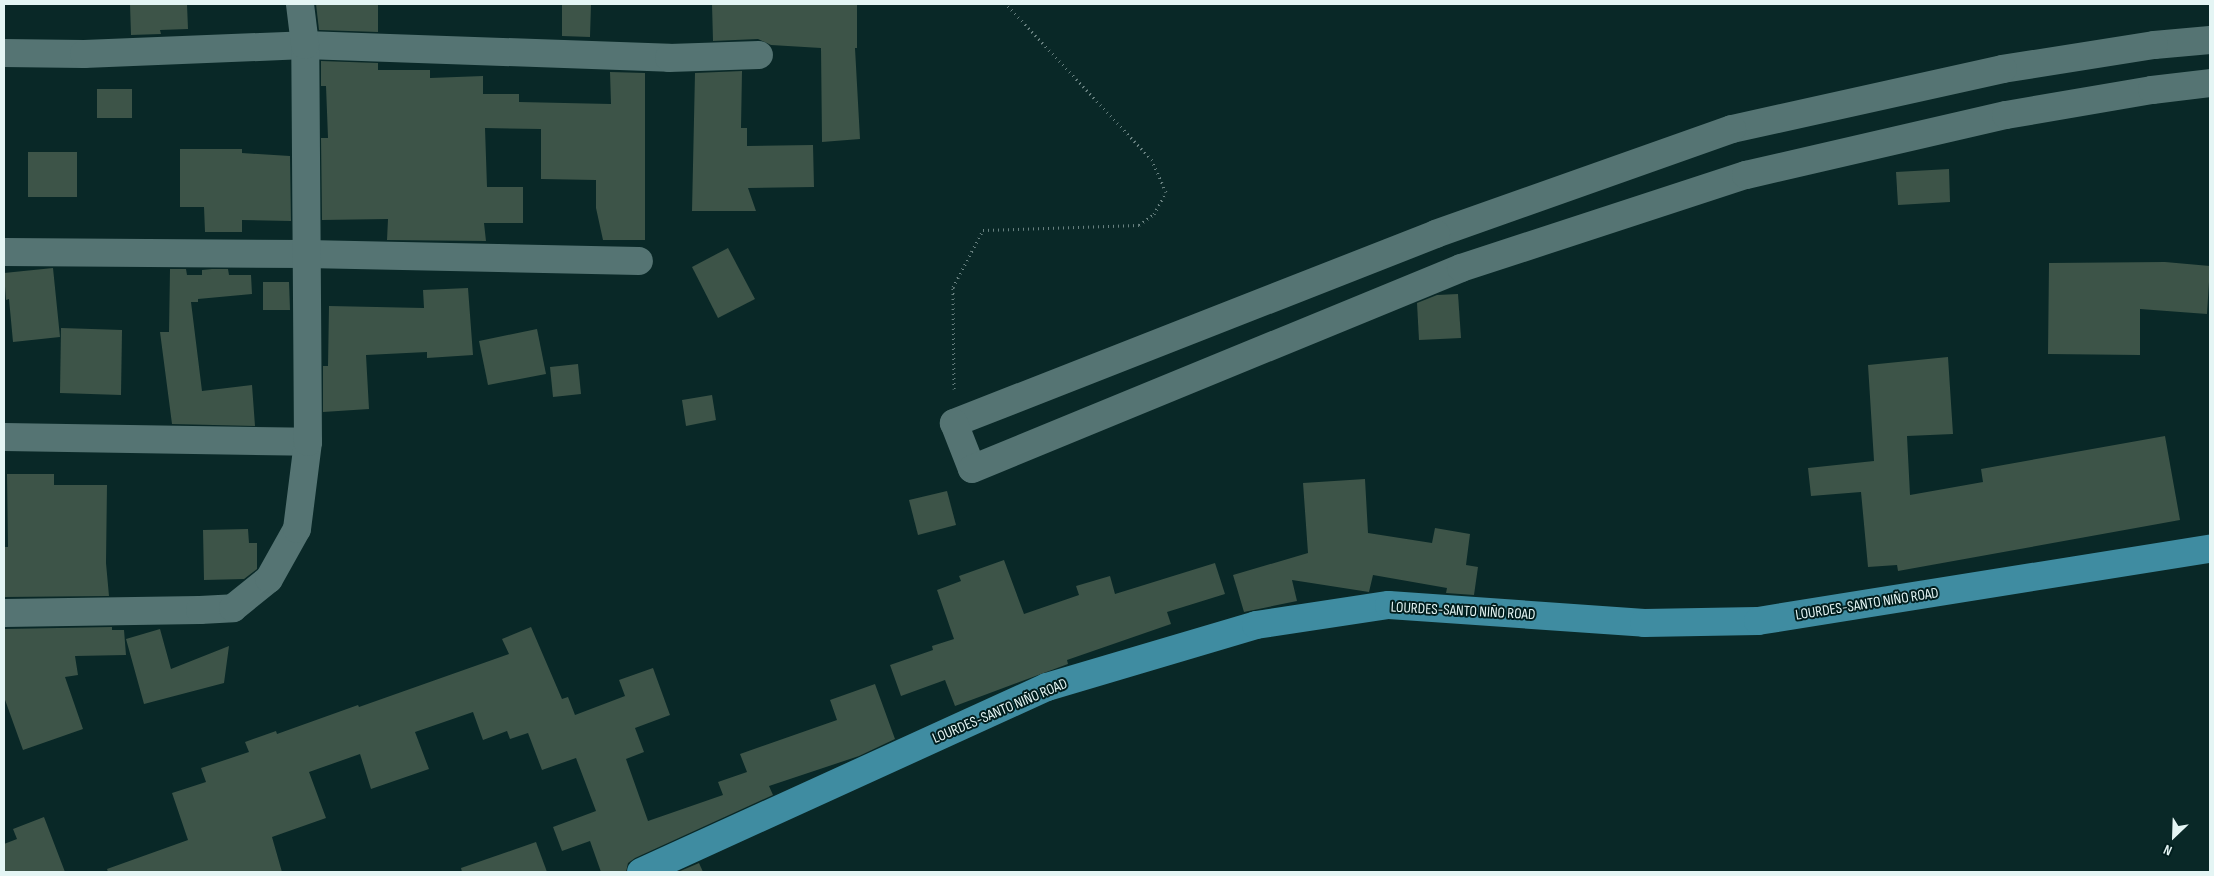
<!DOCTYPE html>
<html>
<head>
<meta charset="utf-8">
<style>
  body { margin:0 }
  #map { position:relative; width:2214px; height:876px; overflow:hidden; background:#092827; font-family:"Sofia Sans Condensed",sans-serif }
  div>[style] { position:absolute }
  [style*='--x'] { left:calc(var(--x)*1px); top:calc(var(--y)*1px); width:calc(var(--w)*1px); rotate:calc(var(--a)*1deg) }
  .building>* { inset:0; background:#3d5448 }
  .path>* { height:3px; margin-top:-1.5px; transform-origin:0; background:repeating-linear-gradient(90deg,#688180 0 1px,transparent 0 5px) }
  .minor>* { height:28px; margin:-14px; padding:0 14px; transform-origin:14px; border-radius:14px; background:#557473 }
  .major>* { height:28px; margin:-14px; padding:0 14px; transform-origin:14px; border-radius:14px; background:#3f8ca1 }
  span { translate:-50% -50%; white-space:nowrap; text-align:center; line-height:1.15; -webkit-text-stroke:4px #011e1e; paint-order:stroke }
  .street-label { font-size:15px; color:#e4f5f4 }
  .frame { position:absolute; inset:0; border:5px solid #e4f5f4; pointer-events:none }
  .north { position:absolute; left:2149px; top:811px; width:50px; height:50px; -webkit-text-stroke:4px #011e1e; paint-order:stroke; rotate:204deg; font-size:14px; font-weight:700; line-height:20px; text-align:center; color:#e4f5f4 }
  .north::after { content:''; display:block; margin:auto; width:18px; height:22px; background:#e4f5f4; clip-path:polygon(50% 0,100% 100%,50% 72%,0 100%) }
</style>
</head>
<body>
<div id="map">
  <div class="building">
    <i style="clip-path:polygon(130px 4px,187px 4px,188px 29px,160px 30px,161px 34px,131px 35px)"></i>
    <i style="clip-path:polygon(316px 4px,378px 4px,378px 32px,319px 30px)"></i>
    <i style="clip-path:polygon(562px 4px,591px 4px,590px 37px,562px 36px)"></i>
    <i style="clip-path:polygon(712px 4px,857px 4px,857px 48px,855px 48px,860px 139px,822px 142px,821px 48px,771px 45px,758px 39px,713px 41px)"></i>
    <i style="clip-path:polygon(321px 61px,378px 63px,378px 70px,430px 70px,430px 78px,483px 76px,483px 94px,519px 94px,519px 102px,611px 104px,610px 72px,645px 73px,645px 240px,603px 240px,596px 208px,596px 180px,541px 179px,541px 129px,485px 128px,487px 187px,523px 187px,523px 223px,484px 223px,486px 241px,387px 240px,388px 219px,322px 220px,321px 138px,328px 138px,326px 86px,321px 86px)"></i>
    <i style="clip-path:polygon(742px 71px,741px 128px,747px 128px,747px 146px,813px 145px,814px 187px,748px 188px,756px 211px,692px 211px,695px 73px)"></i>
    <i style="clip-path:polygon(97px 89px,132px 89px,132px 118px,97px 118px)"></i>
    <i style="clip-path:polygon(180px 149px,242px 149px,242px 153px,290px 156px,291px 221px,242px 220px,242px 232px,205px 232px,204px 207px,180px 207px)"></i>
    <i style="clip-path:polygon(28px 152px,77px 152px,77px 197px,28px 197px)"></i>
    <i style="clip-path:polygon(1949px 169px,1950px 202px,1898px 205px,1896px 172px)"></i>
    <i style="clip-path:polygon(728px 248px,755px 299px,718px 318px,692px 267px)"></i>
    <i style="clip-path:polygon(2049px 263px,2165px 262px,2210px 266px,2207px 314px,2140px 309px,2140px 355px,2048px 354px)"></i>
    <i style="clip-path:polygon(53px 268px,60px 337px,13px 342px,9px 299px,6px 300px,4px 273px)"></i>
    <i style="clip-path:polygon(170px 269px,186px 269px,187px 275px,202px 275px,202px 270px,212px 269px,228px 269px,229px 275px,251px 275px,252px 294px,198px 299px,198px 302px,191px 302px,202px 391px,252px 385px,255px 426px,172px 424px,160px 332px,169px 332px)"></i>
    <i style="clip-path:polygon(263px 282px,289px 282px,290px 310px,263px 310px)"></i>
    <i style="clip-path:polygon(468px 288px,473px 355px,427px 358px,427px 352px,366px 355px,369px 409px,323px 412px,323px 366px,328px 366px,329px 306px,424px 308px,423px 290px)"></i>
    <i style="clip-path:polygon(1458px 294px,1461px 338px,1419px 340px,1417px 303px,1437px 295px)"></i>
    <i style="clip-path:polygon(61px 328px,122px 330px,121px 395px,60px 393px)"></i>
    <i style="clip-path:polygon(537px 329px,546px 374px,488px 385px,479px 341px)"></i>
    <i style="clip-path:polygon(1948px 357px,1953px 434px,1907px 436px,1910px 495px,1983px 482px,1981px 469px,2165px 436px,2180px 520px,1898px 571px,1897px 565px,1868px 567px,1861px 492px,1811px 496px,1808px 468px,1874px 461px,1868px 365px)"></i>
    <i style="clip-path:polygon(578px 364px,581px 394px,553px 397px,550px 367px)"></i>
    <i style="clip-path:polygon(712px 395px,716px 420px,686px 426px,682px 400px)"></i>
    <i style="clip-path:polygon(7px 474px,54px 474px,54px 485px,107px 485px,106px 563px,109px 596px,4px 597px,4px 547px,8px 547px)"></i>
    <i style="clip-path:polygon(1365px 479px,1368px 533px,1432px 543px,1435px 528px,1470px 534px,1466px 565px,1478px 567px,1474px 595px,1446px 593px,1447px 588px,1373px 575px,1369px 592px,1292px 580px,1297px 601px,1244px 612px,1233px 575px,1308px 553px,1303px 483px)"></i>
    <i style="clip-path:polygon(947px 491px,956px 525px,918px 535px,909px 500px)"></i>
    <i style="clip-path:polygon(248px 529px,249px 543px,257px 543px,257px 569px,244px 579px,204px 580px,203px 530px)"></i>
    <i style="clip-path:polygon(1004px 560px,1024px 614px,1079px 595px,1076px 586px,1110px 576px,1115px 594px,1215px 563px,1225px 594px,1167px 612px,1171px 624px,1067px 660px,1068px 664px,955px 706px,945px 680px,901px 696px,890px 665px,933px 650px,932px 646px,954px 639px,937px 590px,961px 581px,959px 576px)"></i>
    <i style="clip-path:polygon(112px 627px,112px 630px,124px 630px,126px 655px,75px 656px,78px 675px,65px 677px,83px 729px,23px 750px,4px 697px,4px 629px)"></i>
    <i style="clip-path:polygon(531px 627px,562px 699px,568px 697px,575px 715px,625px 696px,619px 680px,653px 668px,670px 715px,635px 728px,644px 752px,626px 759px,648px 821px,723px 795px,718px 782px,747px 772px,740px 754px,837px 720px,830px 700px,875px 684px,895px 739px,859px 756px,769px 786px,773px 795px,635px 858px,628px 863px,626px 872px,601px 872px,590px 841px,562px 851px,553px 827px,596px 811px,576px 758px,542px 770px,528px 733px,510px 739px,507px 731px,483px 740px,473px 712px,415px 732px,429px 769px,371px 789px,360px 754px,309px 772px,326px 818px,272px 837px,282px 872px,108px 872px,107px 869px,188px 840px,172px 793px,206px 782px,201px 768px,249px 752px,245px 742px,276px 731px,277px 734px,358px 705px,359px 707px,509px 654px,502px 639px)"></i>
    <i style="clip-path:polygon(160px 629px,171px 669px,229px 646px,224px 683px,144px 704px,126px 639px)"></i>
    <i style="clip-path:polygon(44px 817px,65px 872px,4px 872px,4px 844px,17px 839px,13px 829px)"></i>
    <i style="clip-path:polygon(536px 842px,547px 872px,462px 872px,461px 868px)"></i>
    <i style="clip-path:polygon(699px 863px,703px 872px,678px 872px)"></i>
  </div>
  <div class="path">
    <i style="--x:954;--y:389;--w:102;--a:-90.6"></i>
    <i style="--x:953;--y:287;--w:64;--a:-62.2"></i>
    <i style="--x:983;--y:230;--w:156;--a:-1.8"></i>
    <i style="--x:1139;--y:225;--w:19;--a:-36"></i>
    <i style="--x:1154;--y:214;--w:25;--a:-61"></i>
    <i style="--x:1166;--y:192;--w:35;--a:-114"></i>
    <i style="--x:1152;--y:160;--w:214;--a:-133.1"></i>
  </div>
  <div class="minor">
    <i style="--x:2210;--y:40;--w:56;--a:174.9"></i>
    <i style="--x:2154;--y:45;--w:153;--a:171"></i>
    <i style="--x:2003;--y:69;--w:278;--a:167.5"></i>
    <i style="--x:1732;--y:129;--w:314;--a:160.5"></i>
    <i style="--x:1436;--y:234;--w:518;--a:158.59"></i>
    <i style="--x:954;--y:423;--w:49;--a:68.6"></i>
    <i style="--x:972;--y:469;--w:529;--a:-22.34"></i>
    <i style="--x:1461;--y:268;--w:300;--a:-18.1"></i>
    <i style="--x:1746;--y:175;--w:267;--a:-13"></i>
    <i style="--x:2006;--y:115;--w:148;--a:-9.7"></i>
    <i style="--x:2152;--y:90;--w:58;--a:-6.9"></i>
    <i style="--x:4;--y:53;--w:80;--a:0.7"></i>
    <i style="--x:84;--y:54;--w:221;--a:-2.3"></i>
    <i style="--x:305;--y:45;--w:364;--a:2"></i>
    <i style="--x:669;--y:58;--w:90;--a:-1.9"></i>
    <i style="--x:4;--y:252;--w:303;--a:0.4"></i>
    <i style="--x:307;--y:254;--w:332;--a:1.2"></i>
    <i style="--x:4;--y:437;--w:304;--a:0.9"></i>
    <i style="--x:4;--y:613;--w:196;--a:-0.9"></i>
    <i style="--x:200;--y:610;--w:33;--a:-3"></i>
    <i style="--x:233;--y:608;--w:46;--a:-38.9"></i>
    <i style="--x:269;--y:579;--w:57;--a:-60.8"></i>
    <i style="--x:297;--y:529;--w:88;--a:-82.8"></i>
    <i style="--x:308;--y:442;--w:397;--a:-90.4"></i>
    <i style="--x:305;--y:45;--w:41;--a:-97"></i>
  </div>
  <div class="major">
    <i style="--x:641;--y:872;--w:446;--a:-24.5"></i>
    <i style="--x:1047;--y:687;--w:218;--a:-16.5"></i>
    <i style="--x:1256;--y:625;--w:134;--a:-8.6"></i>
    <i style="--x:1389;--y:605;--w:256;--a:4"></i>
    <i style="--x:1644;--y:623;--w:114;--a:-1"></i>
    <i style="--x:1758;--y:621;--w:458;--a:-9.1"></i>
  </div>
  <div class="street-label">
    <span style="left:1867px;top:604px;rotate:-9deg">LOURDES-SANTO NIÑO ROAD</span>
    <span style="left:1463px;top:611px;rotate:3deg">LOURDES-SANTO NIÑO ROAD</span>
    <span style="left:1000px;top:711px;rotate:-23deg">LOURDES-SANTO NIÑO ROAD</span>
  </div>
  <div class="frame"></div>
  <div class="north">N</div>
</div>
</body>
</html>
